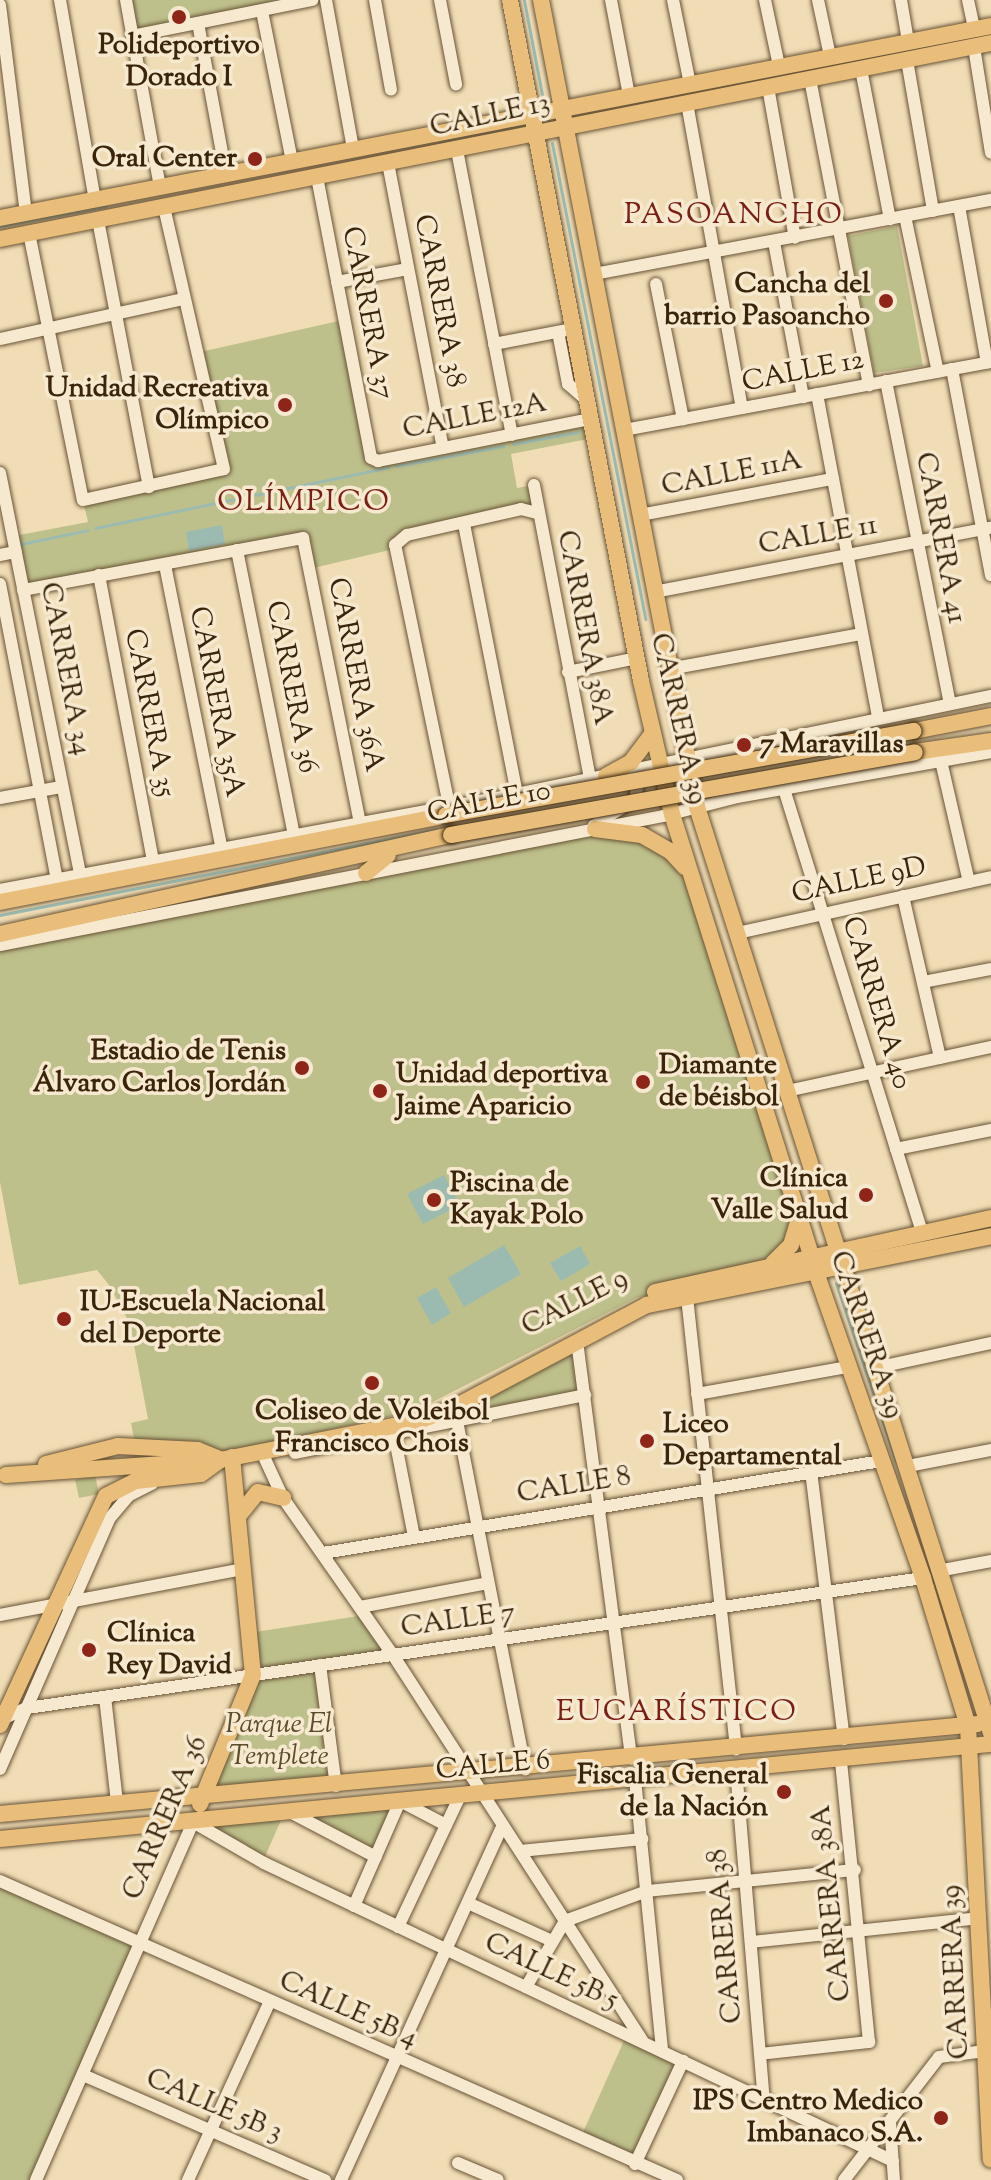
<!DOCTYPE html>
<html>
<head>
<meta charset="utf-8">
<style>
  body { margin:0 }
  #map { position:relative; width:991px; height:2180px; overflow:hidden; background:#f1ddb5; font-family:"Sorts Mill Goudy",serif }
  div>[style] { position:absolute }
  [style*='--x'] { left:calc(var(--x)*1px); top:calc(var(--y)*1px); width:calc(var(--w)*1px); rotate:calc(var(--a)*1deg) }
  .green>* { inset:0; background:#bdc08b }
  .water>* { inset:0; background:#9bbbb1 }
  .stream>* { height:3px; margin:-1.5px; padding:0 1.5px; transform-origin:1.5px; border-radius:1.5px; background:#9bbbb1 }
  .roads { filter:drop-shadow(0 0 2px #685336) drop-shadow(0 0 2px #685336) }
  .minor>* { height:12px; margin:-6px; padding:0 6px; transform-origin:6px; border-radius:6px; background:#f6e9cf }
  .major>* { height:16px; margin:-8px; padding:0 8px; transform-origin:8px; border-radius:8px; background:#e8be7a }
  .bridges { filter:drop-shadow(0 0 2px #3a250b) drop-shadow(0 0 2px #3a250b) }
  .major-bridge>* { height:16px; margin:-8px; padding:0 8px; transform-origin:8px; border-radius:8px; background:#e8be7a }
  .dots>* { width:22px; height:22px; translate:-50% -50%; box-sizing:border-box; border:4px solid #f6e9cf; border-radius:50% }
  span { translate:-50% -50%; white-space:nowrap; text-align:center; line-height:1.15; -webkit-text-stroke:7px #f6e9cf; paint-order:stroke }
  .poi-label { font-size:28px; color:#3a250b; font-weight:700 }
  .right { translate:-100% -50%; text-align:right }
  .left { translate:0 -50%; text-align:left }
  .street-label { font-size:28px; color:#3a250b }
  .park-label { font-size:28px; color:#5b4c2b; font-style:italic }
  .neighbourhood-label { font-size:30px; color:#7a1f14; letter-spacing:2px }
</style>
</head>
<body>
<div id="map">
  <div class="green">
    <i style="clip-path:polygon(126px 0,312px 0,132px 36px)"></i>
    <i style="clip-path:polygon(897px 226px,923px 366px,874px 373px,848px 236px)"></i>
    <i style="clip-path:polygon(343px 320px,371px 458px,590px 419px,593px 438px,511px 454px,517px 488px,534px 485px,537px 513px,530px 509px,407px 535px,394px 549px,309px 569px,304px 539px,23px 590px,14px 536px,88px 522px,83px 500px,223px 469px,196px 353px)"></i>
    <i style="clip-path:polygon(611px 828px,681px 861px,799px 1217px,782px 1256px,636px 1298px,415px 1411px,250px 1447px,241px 1456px,136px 1449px,131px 1423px,148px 1419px,130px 1324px,109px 1285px,97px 1270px,19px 1285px,0 1182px,0 945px)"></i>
    <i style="clip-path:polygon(577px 1341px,585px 1395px,457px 1421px,453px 1408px)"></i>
    <i style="clip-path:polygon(95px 1475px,99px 1494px,79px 1498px,75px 1480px)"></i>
    <i style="clip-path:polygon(365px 1615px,393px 1655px,320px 1665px,336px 1786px,207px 1790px,253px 1675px,249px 1633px)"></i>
    <i style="clip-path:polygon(392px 1808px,375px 1855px,308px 1817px)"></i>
    <i style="clip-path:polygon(282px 1818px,263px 1861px,208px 1825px)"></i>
    <i style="clip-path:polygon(0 1881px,142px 1944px,36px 2180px,0 2180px)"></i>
    <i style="clip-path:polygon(627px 2034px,683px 2061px,635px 2164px,580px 2139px)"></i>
  </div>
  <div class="water">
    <i style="clip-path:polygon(222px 525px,225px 544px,189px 551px,186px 532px)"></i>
    <i style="clip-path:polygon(444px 1175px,460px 1205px,423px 1224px,407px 1194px)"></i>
    <i style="clip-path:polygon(504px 1245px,521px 1274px,464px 1307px,448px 1278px)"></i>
    <i style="clip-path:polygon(580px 1246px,590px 1264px,561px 1281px,550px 1263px)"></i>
    <i style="clip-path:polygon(436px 1287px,451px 1313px,432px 1325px,417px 1298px)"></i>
  </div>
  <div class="stream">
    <i style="--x:524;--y:0;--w:96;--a:79.2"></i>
    <i style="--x:440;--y:141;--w:82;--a:-11.3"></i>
    <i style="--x:552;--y:143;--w:485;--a:78.9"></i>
    <i style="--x:0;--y:226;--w:108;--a:-10.7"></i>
    <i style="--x:513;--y:444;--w:66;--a:-10.5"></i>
    <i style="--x:396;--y:466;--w:109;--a:-10.6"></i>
    <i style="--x:95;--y:528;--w:300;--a:-11.7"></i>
    <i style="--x:21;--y:544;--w:68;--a:-11.8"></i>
    <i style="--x:0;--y:915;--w:445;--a:-11.1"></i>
    <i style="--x:836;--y:1283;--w:188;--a:71.4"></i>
  </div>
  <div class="roads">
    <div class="minor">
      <i style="--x:60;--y:0;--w:203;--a:80.1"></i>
      <i style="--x:126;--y:0;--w:190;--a:79.7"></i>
      <i style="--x:326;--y:0;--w:151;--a:79.7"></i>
      <i style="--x:375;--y:0;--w:91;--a:79.9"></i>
      <i style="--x:440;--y:0;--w:86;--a:79.2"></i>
      <i style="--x:611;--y:0;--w:97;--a:79.3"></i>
      <i style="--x:673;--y:0;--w:86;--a:78.6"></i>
      <i style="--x:765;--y:0;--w:67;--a:78"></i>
      <i style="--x:818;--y:0;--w:57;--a:77.9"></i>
      <i style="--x:901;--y:0;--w:42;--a:80.3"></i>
      <i style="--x:968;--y:0;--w:30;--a:78"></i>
      <i style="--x:0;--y:5;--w:210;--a:82.9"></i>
      <i style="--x:262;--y:11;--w:153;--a:78.7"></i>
      <i style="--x:198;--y:23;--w:154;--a:79.5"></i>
      <i style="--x:132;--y:36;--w:184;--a:-11.3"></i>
      <i style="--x:974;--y:47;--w:107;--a:80.9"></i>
      <i style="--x:907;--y:60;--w:153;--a:80.2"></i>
      <i style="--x:861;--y:69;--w:153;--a:79.1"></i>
      <i style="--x:810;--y:79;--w:312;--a:79.1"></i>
      <i style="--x:768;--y:87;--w:153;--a:79.9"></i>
      <i style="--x:687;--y:103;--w:310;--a:79.8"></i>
      <i style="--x:457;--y:150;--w:290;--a:79.1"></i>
      <i style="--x:388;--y:163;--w:290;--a:79.1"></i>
      <i style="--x:317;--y:177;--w:286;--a:79.1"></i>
      <i style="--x:371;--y:458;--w:8;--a:23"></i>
      <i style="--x:378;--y:461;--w:216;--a:-11.2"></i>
      <i style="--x:959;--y:206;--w:159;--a:79.9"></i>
      <i style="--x:905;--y:216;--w:159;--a:78.1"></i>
      <i style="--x:98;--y:220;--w:272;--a:79.2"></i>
      <i style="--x:29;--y:233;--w:272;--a:78.6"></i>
      <i style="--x:83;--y:500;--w:144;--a:-12.4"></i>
      <i style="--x:224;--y:469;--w:269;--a:-102.9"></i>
      <i style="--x:774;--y:242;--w:158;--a:79.4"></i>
      <i style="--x:594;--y:274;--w:404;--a:-10.6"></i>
      <i style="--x:337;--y:282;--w:72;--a:-10.4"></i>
      <i style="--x:656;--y:284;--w:138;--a:78.7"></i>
      <i style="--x:558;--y:332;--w:53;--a:79.1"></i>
      <i style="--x:568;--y:384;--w:23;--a:41"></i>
      <i style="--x:0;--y:339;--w:188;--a:-12.3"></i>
      <i style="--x:494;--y:344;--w:79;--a:-10.9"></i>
      <i style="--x:952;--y:369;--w:210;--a:79.3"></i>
      <i style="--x:886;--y:381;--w:328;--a:78.8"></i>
      <i style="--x:817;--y:394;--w:330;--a:79.3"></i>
      <i style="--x:624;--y:430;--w:373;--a:-10.5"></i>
      <i style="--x:0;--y:473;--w:410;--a:78.7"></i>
      <i style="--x:534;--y:485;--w:299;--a:79.2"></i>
      <i style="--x:640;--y:515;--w:196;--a:-10.6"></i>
      <i style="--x:464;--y:524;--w:275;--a:78.9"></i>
      <i style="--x:237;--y:550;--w:290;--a:78.7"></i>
      <i style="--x:0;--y:555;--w:16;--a:-11"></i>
      <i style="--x:165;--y:565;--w:290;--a:78.7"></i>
      <i style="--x:99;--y:575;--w:291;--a:79.3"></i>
      <i style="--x:0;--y:584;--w:300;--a:79.1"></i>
      <i style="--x:23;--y:590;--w:285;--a:-10.5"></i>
      <i style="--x:303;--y:538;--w:290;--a:78.7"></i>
      <i style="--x:654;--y:592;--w:343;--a:-10.8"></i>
      <i style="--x:669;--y:669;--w:196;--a:-10.3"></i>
      <i style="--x:568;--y:672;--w:70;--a:-11.5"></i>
      <i style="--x:941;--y:761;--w:124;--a:77"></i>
      <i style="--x:784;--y:789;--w:465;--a:72.7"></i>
      <i style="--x:0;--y:798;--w:62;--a:-10.2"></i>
      <i style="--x:449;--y:805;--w:266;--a:-101.7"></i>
      <i style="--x:395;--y:545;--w:16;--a:-40"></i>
      <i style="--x:407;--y:535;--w:117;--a:-12.8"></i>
      <i style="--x:521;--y:509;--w:16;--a:14"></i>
      <i style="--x:594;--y:825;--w:48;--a:-31.4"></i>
      <i style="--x:635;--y:800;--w:12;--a:-81"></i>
      <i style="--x:637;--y:788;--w:12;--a:-132"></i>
      <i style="--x:0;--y:890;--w:526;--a:-10.52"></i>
      <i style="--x:517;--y:794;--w:484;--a:-11.7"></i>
      <i style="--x:903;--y:896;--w:166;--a:77.1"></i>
      <i style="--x:737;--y:933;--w:260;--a:-12.4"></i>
      <i style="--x:0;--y:945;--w:675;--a:-11.01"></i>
      <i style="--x:663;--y:816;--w:76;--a:-14.4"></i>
      <i style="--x:737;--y:797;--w:258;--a:-10"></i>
      <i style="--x:923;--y:982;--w:69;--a:-10.8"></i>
      <i style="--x:787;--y:1091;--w:209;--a:-12.2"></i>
      <i style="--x:896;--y:1149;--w:97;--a:-11.3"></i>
      <i style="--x:687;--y:1297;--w:455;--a:83.8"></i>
      <i style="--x:577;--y:1341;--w:421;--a:82.6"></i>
      <i style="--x:875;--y:1368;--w:119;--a:-12.2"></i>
      <i style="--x:697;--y:1394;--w:152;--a:-10.2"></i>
      <i style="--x:457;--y:1421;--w:355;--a:78.9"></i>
      <i style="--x:394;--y:1434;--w:105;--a:79"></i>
      <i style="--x:295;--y:1453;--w:296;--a:-11.3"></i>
      <i style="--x:265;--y:1459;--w:43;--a:65.2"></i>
      <i style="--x:283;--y:1498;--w:192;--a:55"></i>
      <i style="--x:393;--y:1655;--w:459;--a:57.1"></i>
      <i style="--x:908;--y:1466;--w:85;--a:-10.9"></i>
      <i style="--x:811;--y:1471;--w:270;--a:83"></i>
      <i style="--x:323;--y:1553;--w:566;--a:-9.36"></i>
      <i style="--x:943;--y:1570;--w:49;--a:-10.6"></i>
      <i style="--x:360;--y:1607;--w:130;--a:-10.6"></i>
      <i style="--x:0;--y:1615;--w:248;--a:-10.7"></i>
      <i style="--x:320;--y:1665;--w:122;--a:82.5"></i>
      <i style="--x:105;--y:1697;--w:107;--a:83.5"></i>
      <i style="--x:2;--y:1719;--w:27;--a:-24"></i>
      <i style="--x:27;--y:1708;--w:905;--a:-8.26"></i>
      <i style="--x:0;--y:1769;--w:273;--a:-66.4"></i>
      <i style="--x:109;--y:1519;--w:30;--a:-50"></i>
      <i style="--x:128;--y:1496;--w:27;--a:-27"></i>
      <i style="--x:736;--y:1769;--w:331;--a:85.2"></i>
      <i style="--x:635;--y:1779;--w:273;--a:84.3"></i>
      <i style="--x:288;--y:1811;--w:99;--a:27.6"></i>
      <i style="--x:520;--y:1851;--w:123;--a:-5.6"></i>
      <i style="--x:0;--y:1881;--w:740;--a:23.83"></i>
      <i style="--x:468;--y:1903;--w:92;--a:24.3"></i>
      <i style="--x:354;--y:1906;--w:115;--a:-66.3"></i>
      <i style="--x:400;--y:1801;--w:52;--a:27.6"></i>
      <i style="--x:398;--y:1927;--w:145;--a:-64.7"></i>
      <i style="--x:751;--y:1942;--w:229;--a:-6"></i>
      <i style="--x:526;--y:1987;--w:77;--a:-59.4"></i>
      <i style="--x:565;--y:1921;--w:87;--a:-20.1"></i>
      <i style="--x:647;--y:1891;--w:209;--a:-5.8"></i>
      <i style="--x:760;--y:2054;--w:110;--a:-6.3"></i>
      <i style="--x:869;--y:2042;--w:284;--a:-95.7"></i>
      <i style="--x:83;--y:2075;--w:264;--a:23.5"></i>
      <i style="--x:890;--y:2122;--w:58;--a:86.1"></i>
      <i style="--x:458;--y:2163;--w:43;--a:23"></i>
      <i style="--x:635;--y:2164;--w:114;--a:-65"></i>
      <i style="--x:36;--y:2180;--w:391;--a:-66.3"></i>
      <i style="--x:193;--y:1822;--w:82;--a:30"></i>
      <i style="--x:264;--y:1863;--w:696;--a:25.35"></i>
      <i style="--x:188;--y:2180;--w:197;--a:-65.4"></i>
      <i style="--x:341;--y:2180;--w:390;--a:-65.5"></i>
      <i style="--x:844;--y:2180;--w:155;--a:-52.3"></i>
      <i style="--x:939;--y:2057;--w:46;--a:-7.4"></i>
    </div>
    <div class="major">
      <i style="--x:510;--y:0;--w:693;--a:79.11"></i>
      <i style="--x:641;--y:681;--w:137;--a:76.9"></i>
      <i style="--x:672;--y:814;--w:486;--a:72.5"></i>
      <i style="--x:818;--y:1278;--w:318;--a:70.7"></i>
      <i style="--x:923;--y:1578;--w:155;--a:73.1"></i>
      <i style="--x:968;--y:1726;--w:434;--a:87"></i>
      <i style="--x:541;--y:0;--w:822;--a:79.06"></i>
      <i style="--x:697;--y:807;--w:972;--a:72.39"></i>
      <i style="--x:0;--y:218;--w:1009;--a:-10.96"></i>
      <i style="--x:0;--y:239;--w:1010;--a:-11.19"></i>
      <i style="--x:914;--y:731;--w:78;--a:-11"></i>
      <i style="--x:915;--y:752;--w:77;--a:-8.2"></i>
      <i style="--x:606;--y:776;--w:29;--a:-29"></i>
      <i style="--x:631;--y:762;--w:35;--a:-53"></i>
      <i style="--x:595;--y:829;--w:47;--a:7.3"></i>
      <i style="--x:642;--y:835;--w:32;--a:30"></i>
      <i style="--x:670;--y:851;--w:22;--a:47"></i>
      <i style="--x:366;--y:873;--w:28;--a:-39"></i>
      <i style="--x:0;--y:902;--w:454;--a:-11"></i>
      <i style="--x:0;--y:934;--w:462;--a:-12.4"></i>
      <i style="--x:773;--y:1263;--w:25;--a:-45"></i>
      <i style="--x:791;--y:1245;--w:27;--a:-73"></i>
      <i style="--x:655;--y:1292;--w:344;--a:-12.4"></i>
      <i style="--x:46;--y:1464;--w:74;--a:-14"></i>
      <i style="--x:118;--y:1446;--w:80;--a:2.9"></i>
      <i style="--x:198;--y:1450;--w:23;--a:23"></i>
      <i style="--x:6;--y:1475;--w:215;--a:-4"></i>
      <i style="--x:220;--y:1460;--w:202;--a:-11.1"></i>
      <i style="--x:418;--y:1421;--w:37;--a:-20"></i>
      <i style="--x:453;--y:1408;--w:220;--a:-28"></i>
      <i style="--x:647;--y:1305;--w:351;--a:-11.3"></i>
      <i style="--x:240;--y:1514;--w:28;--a:-51"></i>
      <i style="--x:258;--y:1492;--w:26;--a:13"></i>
      <i style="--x:0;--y:1725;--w:252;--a:-65.2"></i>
      <i style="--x:106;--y:1496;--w:34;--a:-27"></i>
      <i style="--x:136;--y:1481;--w:65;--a:-6.1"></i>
      <i style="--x:201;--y:1474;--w:22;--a:-36"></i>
      <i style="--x:200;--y:1804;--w:139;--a:-67.7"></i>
      <i style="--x:253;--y:1675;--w:219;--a:-95.5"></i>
      <i style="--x:0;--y:1814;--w:982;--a:-5.26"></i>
      <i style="--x:0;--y:1839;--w:996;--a:-5.48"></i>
    </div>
  </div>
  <div class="bridges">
    <div class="major-bridge">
      <i style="--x:446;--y:815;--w:475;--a:-10.2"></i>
      <i style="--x:451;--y:835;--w:471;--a:-10.1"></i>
    </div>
  </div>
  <div class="dots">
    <i style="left:179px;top:17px;background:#8f2418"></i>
    <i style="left:255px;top:159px;background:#8f2418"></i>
    <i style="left:886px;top:301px;background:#8f2418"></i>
    <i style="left:285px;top:405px;background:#8f2418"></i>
    <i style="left:744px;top:745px;background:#8f2418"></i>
    <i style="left:302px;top:1068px;background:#8f2418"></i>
    <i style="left:643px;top:1082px;background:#8f2418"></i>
    <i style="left:380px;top:1091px;background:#8f2418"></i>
    <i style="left:866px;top:1195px;background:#8f2418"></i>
    <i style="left:434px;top:1200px;background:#8f2418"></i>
    <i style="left:64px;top:1319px;background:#8f2418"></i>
    <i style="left:372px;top:1383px;background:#8f2418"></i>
    <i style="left:647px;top:1441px;background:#8f2418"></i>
    <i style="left:89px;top:1650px;background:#8f2418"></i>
    <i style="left:784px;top:1792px;background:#8f2418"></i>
    <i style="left:941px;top:2118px;background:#8f2418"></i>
  </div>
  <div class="poi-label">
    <span style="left:179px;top:62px">Polideportivo<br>Dorado I</span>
    <span class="right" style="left:237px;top:159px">Oral Center</span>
    <span class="right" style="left:870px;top:301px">Cancha del<br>barrio Pasoancho</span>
    <span class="right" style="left:269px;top:405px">Unidad Recreativa<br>Olímpico</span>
    <span class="left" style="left:760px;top:745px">7 Maravillas</span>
    <span class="right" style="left:286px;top:1068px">Estadio de Tenis<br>Álvaro Carlos Jordán</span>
    <span class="left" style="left:659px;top:1082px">Diamante<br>de béisbol</span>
    <span class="left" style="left:396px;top:1091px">Unidad deportiva<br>Jaime Aparicio</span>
    <span class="right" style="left:848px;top:1195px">Clínica<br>Valle Salud</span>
    <span class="left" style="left:450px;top:1200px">Piscina de<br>Kayak Polo</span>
    <span class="left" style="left:80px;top:1319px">IU-Escuela Nacional<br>del Deporte</span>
    <span style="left:372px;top:1428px">Coliseo de Voleibol<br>Francisco Chois</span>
    <span class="left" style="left:663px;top:1441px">Liceo<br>Departamental</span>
    <span class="left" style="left:107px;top:1650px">Clínica<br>Rey David</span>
    <span class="right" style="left:768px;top:1792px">Fiscalia General<br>de la Nación</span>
    <span class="right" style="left:923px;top:2118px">IPS Centro Medico<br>Imbanaco S.A.</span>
  </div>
  <div class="street-label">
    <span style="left:490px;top:116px;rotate:-12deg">CALLE 13</span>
    <span style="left:439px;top:301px;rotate:79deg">CARRERA 38</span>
    <span style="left:367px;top:313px;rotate:79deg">CARRERA 37</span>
    <span style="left:803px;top:372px;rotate:-11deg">CALLE 12</span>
    <span style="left:475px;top:417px;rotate:-11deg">CALLE 12A</span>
    <span style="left:732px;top:474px;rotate:-11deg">CALLE 11A</span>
    <span style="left:818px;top:536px;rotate:-10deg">CALLE 11</span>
    <span style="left:940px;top:538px;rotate:79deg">CARRERA 41</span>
    <span style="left:584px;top:628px;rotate:79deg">CARRERA 38A</span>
    <span style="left:65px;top:669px;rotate:79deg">CARRERA 34</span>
    <span style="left:355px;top:675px;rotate:79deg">CARRERA 36A</span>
    <span style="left:291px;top:687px;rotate:79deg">CARRERA 36</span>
    <span style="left:216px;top:702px;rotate:79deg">CARRERA 35A</span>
    <span style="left:149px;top:713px;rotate:79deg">CARRERA 35</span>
    <span style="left:678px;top:719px;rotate:77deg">CARRERA 39</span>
    <span style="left:489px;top:803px;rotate:-11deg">CALLE 10</span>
    <span style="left:859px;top:881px;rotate:-12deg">CALLE 9D</span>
    <span style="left:876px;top:1003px;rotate:73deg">CARRERA 40</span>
    <span style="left:575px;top:1303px;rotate:-27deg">CALLE 9</span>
    <span style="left:866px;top:1335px;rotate:71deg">CARRERA 39</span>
    <span style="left:574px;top:1486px;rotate:-9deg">CALLE 8</span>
    <span style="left:458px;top:1621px;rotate:-8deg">CALLE 7</span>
    <span style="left:493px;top:1766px;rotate:-5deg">CALLE 6</span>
    <span style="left:166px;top:1818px;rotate:-67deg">CARRERA 36</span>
    <span style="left:832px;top:1903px;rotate:-96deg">CARRERA 38A</span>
    <span style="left:726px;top:1936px;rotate:-95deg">CARRERA 38</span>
    <span style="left:551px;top:1972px;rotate:25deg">CALLE 5B 5</span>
    <span style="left:956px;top:1972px;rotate:-93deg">CARRERA 39</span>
    <span style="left:348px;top:2010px;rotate:24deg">CALLE 5B 4</span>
    <span style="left:214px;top:2106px;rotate:23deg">CALLE 5B 3</span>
  </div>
  <div class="park-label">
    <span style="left:279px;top:1741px">Parque El<br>Templete</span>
  </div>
  <div class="neighbourhood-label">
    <span style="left:734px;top:216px">PASOANCHO</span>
    <span style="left:304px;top:503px">OLÍMPICO</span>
    <span style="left:677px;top:1713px">EUCARÍSTICO</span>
  </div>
</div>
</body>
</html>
